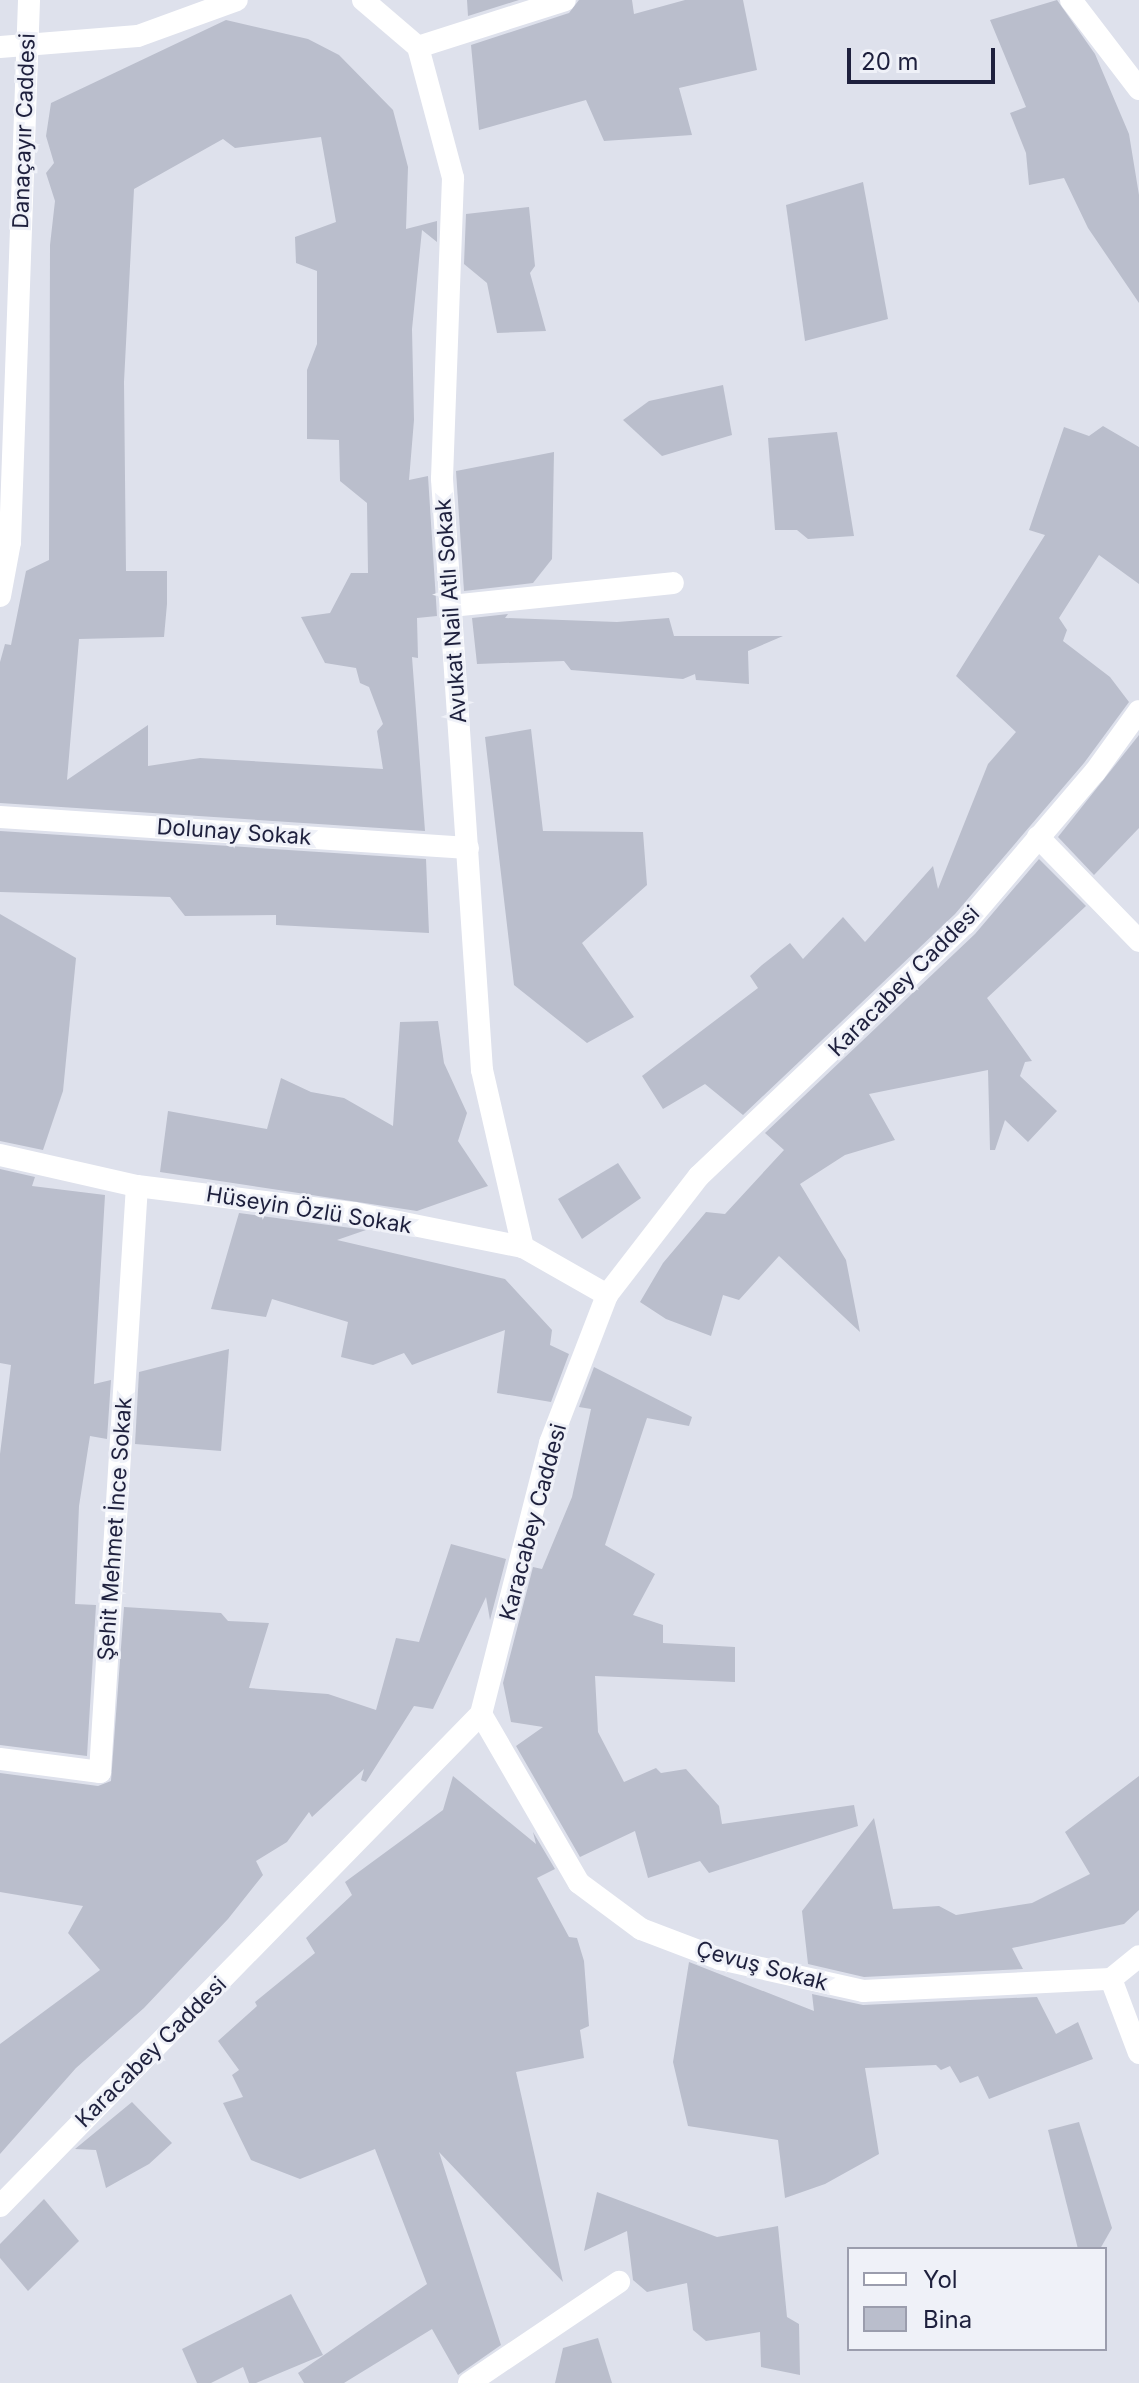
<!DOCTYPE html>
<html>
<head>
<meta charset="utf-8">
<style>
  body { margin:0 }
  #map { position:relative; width:1139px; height:2383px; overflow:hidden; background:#dee1ec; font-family:Inter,sans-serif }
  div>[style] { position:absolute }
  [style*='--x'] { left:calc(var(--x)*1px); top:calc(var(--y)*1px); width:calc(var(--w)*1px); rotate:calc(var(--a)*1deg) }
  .building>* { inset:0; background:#babecc }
  .minor>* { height:22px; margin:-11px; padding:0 11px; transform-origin:11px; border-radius:11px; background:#fff }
  .tertiary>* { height:22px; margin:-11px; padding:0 11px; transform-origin:11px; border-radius:11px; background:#fff }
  span { translate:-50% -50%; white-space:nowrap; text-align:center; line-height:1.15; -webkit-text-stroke:6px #eff1f8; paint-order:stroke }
  .street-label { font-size:22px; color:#1e203d }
  .legend { position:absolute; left:847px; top:2247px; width:260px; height:104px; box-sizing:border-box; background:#eff1f8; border:2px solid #9b9dad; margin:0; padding:10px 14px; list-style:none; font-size:24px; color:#1e203d }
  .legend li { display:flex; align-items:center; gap:16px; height:40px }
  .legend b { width:40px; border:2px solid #9b9dad }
  .scale { position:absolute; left:847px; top:48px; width:148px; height:36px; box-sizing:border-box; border:4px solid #1e203d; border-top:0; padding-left:10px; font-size:24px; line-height:28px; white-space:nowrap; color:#1e203d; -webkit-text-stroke:6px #eff1f8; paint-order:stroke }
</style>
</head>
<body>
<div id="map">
  <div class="building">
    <i style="clip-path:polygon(467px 0,519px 0,468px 16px)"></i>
    <i style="clip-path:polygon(579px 0,632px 0,634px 14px,685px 0,743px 0,757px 70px,679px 88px,692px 135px,604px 141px,586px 100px,479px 130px,471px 45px,569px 13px)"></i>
    <i style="clip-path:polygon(1057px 0,1095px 54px,1129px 134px,1139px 195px,1139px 303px,1088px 228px,1064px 178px,1029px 185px,1026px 153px,1010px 113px,1026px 107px,990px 20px)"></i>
    <i style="clip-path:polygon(evenodd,226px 20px,308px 39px,339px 55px,393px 110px,408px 167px,406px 229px,437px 221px,437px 242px,422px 230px,412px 329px,414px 420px,409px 480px,428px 476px,437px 616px,417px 618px,418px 658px,412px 657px,425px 831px,0 803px,0 662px,5px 644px,11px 645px,26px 571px,49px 560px,50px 245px,55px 201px,46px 173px,54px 163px,46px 136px,51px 103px,226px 20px,321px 137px,336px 222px,295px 237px,296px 263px,317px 271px,317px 344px,307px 370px,307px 439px,339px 440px,340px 481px,367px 503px,368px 573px,351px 573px,330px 613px,301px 617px,325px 663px,356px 668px,360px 683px,369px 687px,383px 724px,377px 731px,383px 769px,200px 758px,148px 766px,148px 725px,67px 780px,79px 639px,164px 637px,167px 604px,167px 571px,126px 571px,124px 382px,134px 189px,223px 139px,235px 148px,321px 137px)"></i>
    <i style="clip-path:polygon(863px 182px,888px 319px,805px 341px,786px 205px)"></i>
    <i style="clip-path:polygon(529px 207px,535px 266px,530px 273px,546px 331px,497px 333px,487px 283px,464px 264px,466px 214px)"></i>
    <i style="clip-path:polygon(723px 385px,732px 435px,662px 456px,623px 420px,649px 401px)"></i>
    <i style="clip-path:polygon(1103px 426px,1139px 447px,1139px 584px,1099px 555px,1059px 618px,1067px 630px,1063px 641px,1110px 677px,1129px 702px,1084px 763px,955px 914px,743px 1115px,705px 1084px,663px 1109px,642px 1076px,758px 988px,750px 976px,762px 965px,790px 943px,803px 959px,843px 917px,865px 942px,933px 866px,938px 889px,988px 764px,1016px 732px,956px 676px,1045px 535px,1029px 530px,1064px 427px,1089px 436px)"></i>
    <i style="clip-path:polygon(837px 432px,854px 536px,808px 539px,797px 530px,775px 530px,768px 438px)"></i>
    <i style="clip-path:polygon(554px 452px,552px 559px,533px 583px,464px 591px,456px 471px)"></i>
    <i style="clip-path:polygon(508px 614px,505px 618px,617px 622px,669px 618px,674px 636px,783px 636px,748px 651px,749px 684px,696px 680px,695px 674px,683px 679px,571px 670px,564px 661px,477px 664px,472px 618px)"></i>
    <i style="clip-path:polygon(531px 729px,543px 831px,643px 832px,647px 885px,582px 943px,634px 1017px,587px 1043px,514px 985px,485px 737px)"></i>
    <i style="clip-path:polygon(1139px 735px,1139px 828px,1094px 875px,1058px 837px)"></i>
    <i style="clip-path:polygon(0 831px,426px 859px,429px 933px,276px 925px,276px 915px,185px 916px,170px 897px,0 892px)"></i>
    <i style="clip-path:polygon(1039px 859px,1086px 906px,987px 998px,1032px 1061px,1025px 1062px,1020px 1076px,1057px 1111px,1028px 1142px,1005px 1120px,995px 1150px,990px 1150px,988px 1070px,869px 1094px,895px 1140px,845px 1155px,800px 1184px,846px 1260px,860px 1332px,779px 1256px,739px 1300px,723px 1295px,711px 1336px,666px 1319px,640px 1302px,663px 1263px,706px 1212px,725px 1214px,784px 1150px,765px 1133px,975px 934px)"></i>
    <i style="clip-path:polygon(0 914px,76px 958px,63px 1091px,43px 1150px,0 1141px)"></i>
    <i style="clip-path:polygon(438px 1021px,444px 1063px,467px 1113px,458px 1141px,488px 1186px,417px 1211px,160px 1172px,168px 1111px,267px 1129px,281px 1078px,311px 1092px,344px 1098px,393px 1126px,400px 1022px)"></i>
    <i style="clip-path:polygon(618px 1163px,641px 1198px,582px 1239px,558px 1199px)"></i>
    <i style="clip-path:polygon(0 1169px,35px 1177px,32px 1186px,105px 1195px,94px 1384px,111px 1380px,107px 1439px,90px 1436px,79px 1506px,75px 1604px,96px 1605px,87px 1756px,0 1745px,0 1454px,11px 1365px,0 1363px)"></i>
    <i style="clip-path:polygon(239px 1213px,366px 1230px,337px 1240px,505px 1279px,552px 1330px,550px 1345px,569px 1354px,551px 1402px,497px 1393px,505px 1330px,412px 1365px,404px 1353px,373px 1365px,341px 1357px,348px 1322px,272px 1299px,266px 1317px,211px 1309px)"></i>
    <i style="clip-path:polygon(229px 1349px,221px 1451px,135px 1444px,139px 1372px)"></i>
    <i style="clip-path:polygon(594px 1367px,692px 1417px,689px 1426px,647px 1418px,605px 1545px,655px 1574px,633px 1615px,663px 1625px,663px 1643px,735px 1647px,735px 1682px,595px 1676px,598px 1732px,624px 1782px,656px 1768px,661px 1773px,686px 1769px,719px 1806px,722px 1824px,854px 1805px,858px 1826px,709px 1873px,700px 1861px,648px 1878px,635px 1831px,580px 1857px,516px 1746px,543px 1727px,511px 1722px,503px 1683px,533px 1567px,542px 1569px,572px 1497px,591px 1409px,579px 1407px)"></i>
    <i style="clip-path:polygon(451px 1544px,506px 1559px,490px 1620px,486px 1597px,433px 1709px,414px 1706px,366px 1782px,361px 1780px,364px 1769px,312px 1817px,309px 1812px,287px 1842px,256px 1861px,263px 1875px,228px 1919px,144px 2008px,76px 2068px,0 2154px,0 2044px,100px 1970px,68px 1933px,83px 1906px,0 1892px,0 1773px,98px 1786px,111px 1781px,124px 1607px,221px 1613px,228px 1621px,269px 1623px,249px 1688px,328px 1694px,376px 1710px,396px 1638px,419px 1642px)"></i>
    <i style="clip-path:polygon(453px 1776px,536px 1844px,533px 1832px,555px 1869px,537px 1878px,569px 1937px,577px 1938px,584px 1961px,589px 2026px,580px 2030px,584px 2058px,516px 2072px,563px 2282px,439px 2152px,501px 2345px,458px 2375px,432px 2329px,344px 2383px,304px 2383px,298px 2373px,427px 2284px,375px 2149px,300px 2179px,251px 2160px,223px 2103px,243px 2097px,232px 2075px,239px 2070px,218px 2041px,257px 2006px,255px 2002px,315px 1953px,306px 1938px,352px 1895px,345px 1882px,443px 1810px)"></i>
    <i style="clip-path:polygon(1139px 1776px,1139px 1910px,1124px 1924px,1012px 1948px,1023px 1969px,864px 1977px,808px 1964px,802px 1911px,874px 1818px,893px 1909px,939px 1906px,956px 1915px,1032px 1903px,1090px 1874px,1065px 1832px)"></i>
    <i style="clip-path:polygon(689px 1962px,814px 2011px,812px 1994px,863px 2005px,1037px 1997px,1056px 2034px,1078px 2022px,1093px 2059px,989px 2099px,978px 2076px,960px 2083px,950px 2066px,941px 2070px,936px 2065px,865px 2068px,879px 2154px,825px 2184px,785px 2198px,778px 2140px,688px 2126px,673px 2062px)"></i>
    <i style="clip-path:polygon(132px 2102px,172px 2143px,149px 2164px,106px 2188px,96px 2150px,75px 2149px)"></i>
    <i style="clip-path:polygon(1079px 2122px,1112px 2228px,1100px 2249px,1078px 2249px,1048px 2130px)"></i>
    <i style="clip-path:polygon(597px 2192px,717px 2237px,778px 2226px,787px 2317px,799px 2324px,800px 2375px,761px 2367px,760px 2332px,706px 2341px,693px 2330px,687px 2283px,647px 2292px,633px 2280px,627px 2231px,584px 2251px)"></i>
    <i style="clip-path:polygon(44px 2199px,79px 2241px,28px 2291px,0 2258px,0 2244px)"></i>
    <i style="clip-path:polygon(291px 2294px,323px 2355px,256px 2383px,249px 2383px,243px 2367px,211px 2383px,197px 2383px,182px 2349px)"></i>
    <i style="clip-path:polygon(598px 2338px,612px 2383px,555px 2383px,563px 2348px)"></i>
  </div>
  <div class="minor">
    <i style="--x:363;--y:0;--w:72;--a:40.5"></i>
    <i style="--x:418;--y:47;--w:136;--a:75"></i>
    <i style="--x:453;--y:178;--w:301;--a:92.1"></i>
    <i style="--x:442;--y:479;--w:592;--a:86.13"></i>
    <i style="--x:482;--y:1070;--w:182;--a:77"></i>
    <i style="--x:1071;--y:0;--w:112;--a:52.6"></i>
    <i style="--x:0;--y:47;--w:138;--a:-4.6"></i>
    <i style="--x:138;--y:36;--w:105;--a:-20"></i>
    <i style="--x:418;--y:47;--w:154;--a:-17.7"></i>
    <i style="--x:451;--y:606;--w:223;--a:-5.9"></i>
    <i style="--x:0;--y:817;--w:469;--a:3.8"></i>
    <i style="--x:1038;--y:837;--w:145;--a:45.8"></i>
    <i style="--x:481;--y:1714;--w:195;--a:59.9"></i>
    <i style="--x:579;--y:1883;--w:77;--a:36.6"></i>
    <i style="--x:641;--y:1929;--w:85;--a:20.8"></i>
    <i style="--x:720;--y:1959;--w:147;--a:12.6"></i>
    <i style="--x:863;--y:1991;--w:248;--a:-2.8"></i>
    <i style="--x:0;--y:1759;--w:101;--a:7.4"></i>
    <i style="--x:100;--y:1772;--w:587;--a:-86.39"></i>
    <i style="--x:1111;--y:1979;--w:79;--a:69.3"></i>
    <i style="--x:1111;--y:1979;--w:36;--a:-39"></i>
    <i style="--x:469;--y:2383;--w:181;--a:-34"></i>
  </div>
  <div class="tertiary">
    <i style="--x:0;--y:596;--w:55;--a:-79.5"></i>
    <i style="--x:10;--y:542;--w:542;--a:-87.99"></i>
    <i style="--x:0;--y:1155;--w:140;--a:12.8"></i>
    <i style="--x:137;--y:1186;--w:219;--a:7.1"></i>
    <i style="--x:354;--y:1213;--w:172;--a:11.4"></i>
    <i style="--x:523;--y:1247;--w:97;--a:29.7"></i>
    <i style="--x:0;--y:2206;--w:688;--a:-45.65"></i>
    <i style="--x:481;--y:1714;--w:280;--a:-75.7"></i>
    <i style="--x:550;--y:1443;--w:159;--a:-68.9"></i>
    <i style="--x:607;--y:1295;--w:150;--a:-52.3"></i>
    <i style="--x:699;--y:1176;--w:366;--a:-43.5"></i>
    <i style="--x:965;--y:924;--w:200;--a:-49.5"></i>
    <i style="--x:1095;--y:772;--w:75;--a:-54.2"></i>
  </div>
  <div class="street-label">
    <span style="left:24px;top:131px;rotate:-88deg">Danaçayır Caddesi</span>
    <span style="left:451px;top:611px;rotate:-94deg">Avukat Nail Atlı Sokak</span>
    <span style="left:234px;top:832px;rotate:4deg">Dolunay Sokak</span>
    <span style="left:904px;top:981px;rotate:-45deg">Karacabey Caddesi</span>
    <span style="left:309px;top:1210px;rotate:9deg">Hüseyin Özlü Sokak</span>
    <span style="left:533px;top:1522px;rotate:-75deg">Karacabey Caddesi</span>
    <span style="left:115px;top:1529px;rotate:-86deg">Şehit Mehmet İnce Sokak</span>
    <span style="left:762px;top:1966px;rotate:15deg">Çevuş Sokak</span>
    <span style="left:151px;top:2052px;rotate:-45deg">Karacabey Caddesi</span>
  </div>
  <ul class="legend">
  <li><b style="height:10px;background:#fff"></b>Yol</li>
  <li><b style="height:22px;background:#babecc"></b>Bina</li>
  </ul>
  <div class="scale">20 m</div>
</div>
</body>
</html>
